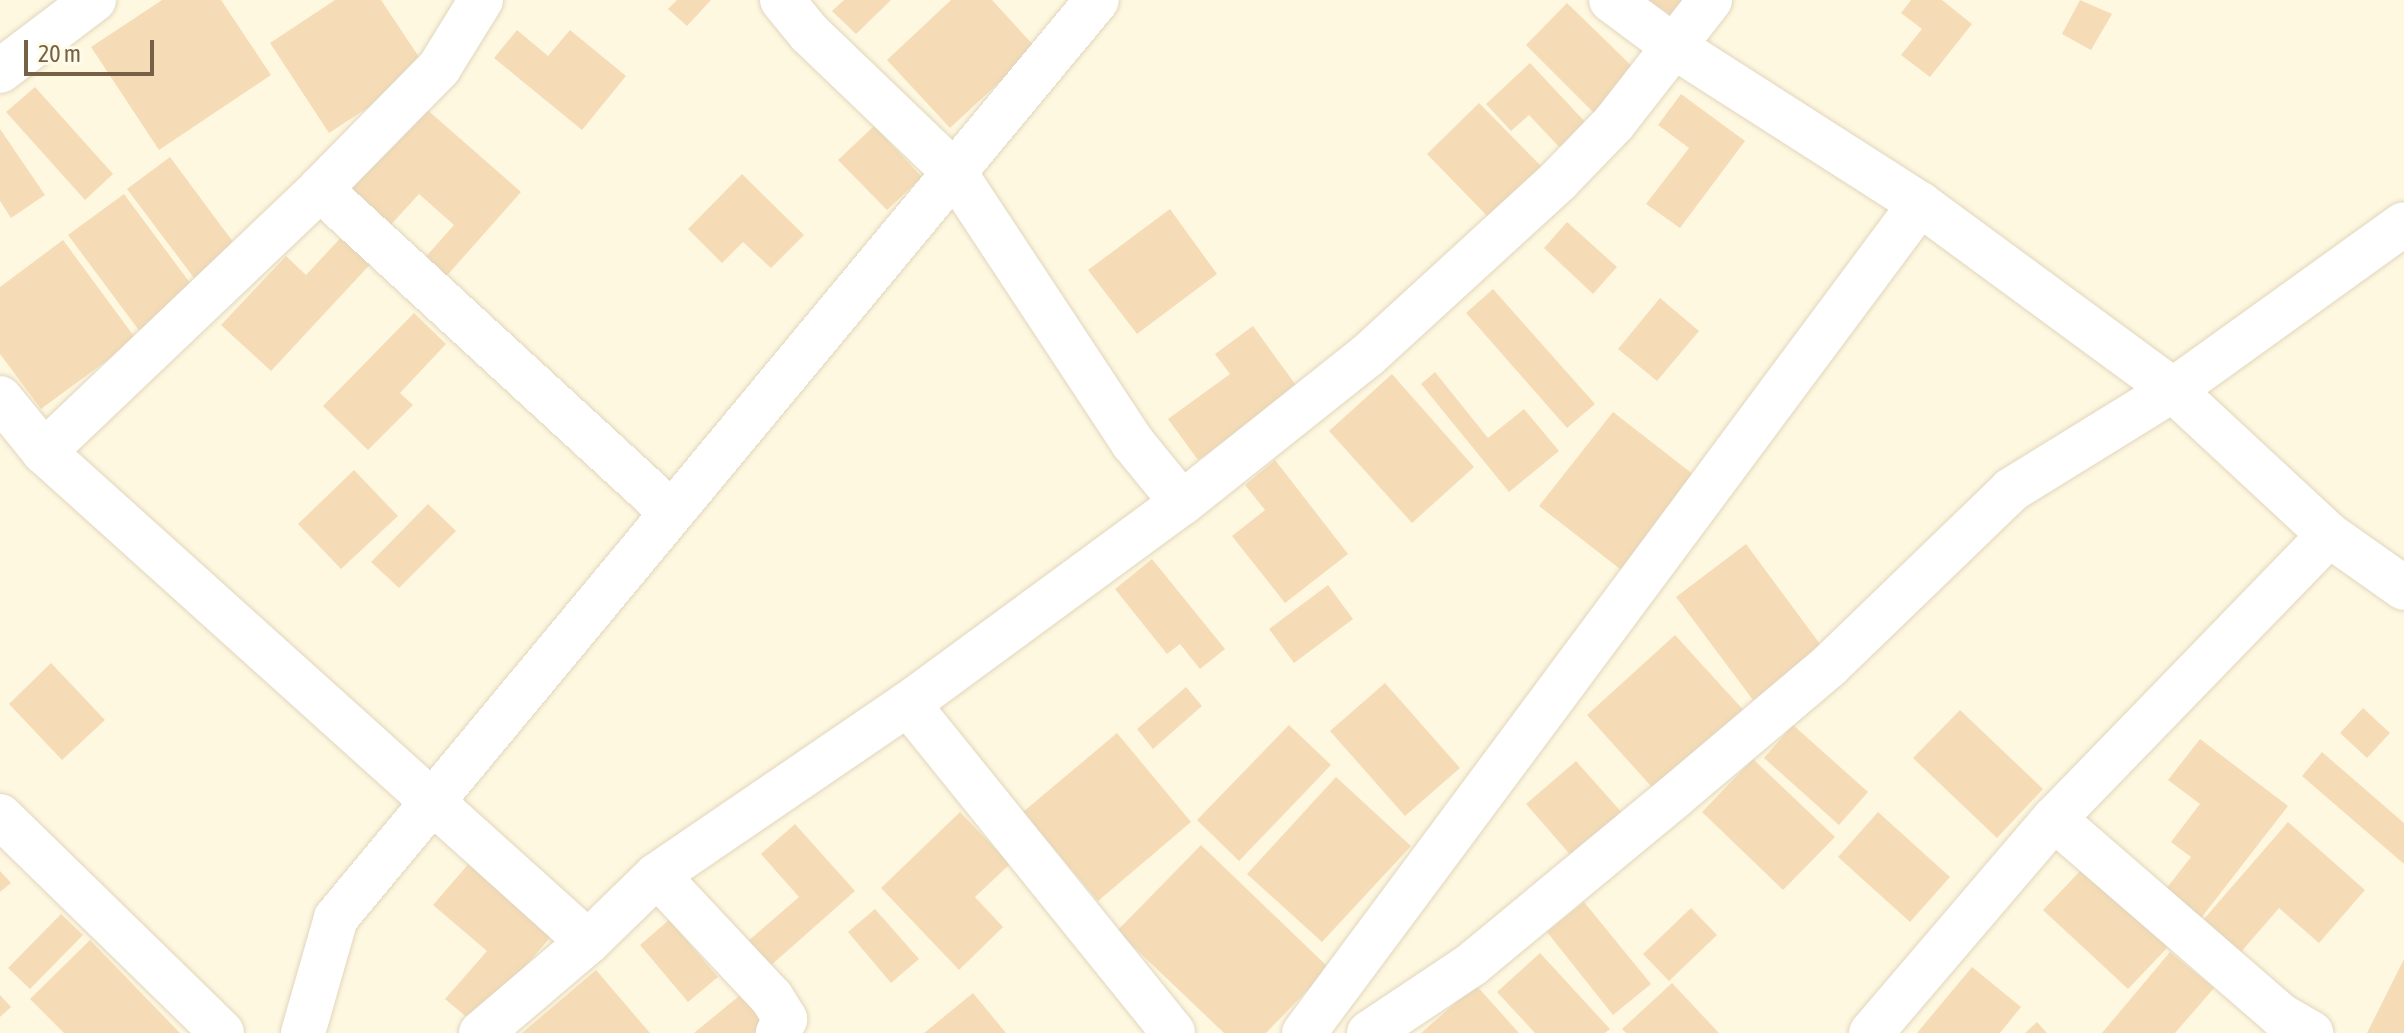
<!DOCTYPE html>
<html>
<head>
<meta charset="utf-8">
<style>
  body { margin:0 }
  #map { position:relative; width:2404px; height:1033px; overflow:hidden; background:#fef8e1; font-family:"Asap Condensed",sans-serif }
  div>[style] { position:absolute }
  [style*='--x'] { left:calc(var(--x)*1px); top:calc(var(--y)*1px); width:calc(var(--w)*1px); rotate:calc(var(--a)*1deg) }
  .building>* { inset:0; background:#f5dcb6 }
  .roads { filter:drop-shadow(0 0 2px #e2d5bc) drop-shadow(0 0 2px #e2d5bc) }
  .street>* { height:44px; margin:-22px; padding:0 22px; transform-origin:22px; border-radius:22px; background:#fff }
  span { translate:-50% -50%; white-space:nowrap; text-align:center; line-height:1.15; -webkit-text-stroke:6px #fffbe8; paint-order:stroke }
  .scale { position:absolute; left:24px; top:40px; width:130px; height:36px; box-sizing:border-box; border:4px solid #766146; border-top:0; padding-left:10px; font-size:24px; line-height:28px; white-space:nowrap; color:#766146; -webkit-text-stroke:6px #fffbe8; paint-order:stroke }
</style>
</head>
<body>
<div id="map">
  <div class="building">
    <i style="clip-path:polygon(162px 0,221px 0,271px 75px,159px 150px,91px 47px)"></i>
    <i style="clip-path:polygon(335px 0,381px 0,427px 69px,329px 133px,270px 43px)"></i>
    <i style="clip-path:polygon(677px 0,711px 0,687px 26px,668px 9px)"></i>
    <i style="clip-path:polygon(844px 0,891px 0,856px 34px,832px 11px)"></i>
    <i style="clip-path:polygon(951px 0,992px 0,1036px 48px,950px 128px,887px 60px)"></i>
    <i style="clip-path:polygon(1648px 0,1704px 0,1687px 26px)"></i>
    <i style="clip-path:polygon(1911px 0,1942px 0,1972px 24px,1930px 77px,1901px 55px,1922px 29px,1901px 13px)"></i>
    <i style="clip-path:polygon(2080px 0,2112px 14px,2091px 50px,2062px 34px)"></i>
    <i style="clip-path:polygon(1567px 3px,1638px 72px,1596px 115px,1526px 45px)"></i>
    <i style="clip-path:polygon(517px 30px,548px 56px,570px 30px,626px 76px,582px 130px,494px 58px)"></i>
    <i style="clip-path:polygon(1530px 63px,1588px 125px,1562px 150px,1529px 115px,1511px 131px,1486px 104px)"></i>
    <i style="clip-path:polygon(35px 87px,113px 174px,85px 200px,6px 112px)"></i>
    <i style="clip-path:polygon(1681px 94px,1745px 141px,1680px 228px,1646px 204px,1689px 148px,1658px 125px)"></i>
    <i style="clip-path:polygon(1479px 103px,1544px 169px,1492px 221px,1427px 154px)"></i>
    <i style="clip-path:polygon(424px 107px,521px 192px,443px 280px,422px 261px,454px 225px,419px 194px,387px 229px,347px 194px)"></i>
    <i style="clip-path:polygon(874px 126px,922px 177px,887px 210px,838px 160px)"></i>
    <i style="clip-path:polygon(0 129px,45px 195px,11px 218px,0 201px)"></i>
    <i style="clip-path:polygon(170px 157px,239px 250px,197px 282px,127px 189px)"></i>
    <i style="clip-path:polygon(742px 174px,804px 235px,771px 268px,743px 242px,722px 263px,688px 229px)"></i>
    <i style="clip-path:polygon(124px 194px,196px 291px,141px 333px,68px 235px)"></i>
    <i style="clip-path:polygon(1170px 209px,1217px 274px,1137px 334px,1088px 270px)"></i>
    <i style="clip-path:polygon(1567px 222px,1617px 267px,1593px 294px,1544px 248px)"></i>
    <i style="clip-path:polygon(348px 230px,377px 257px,271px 371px,221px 325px,286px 256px,306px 275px)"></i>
    <i style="clip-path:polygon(63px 240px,136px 339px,41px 409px,0 354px,0 287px)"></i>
    <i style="clip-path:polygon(1493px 289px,1595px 404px,1567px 428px,1466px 313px)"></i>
    <i style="clip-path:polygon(1660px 298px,1699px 331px,1657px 381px,1618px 349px)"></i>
    <i style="clip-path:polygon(414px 313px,446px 344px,400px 393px,413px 405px,368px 450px,323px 406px)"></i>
    <i style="clip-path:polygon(1253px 326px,1298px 388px,1198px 460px,1168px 419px,1230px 374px,1215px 354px)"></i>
    <i style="clip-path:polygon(1435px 372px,1488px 438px,1524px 409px,1559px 451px,1509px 492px,1421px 384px)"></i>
    <i style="clip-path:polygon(1392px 374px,1474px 467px,1412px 523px,1329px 431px)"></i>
    <i style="clip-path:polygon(1613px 412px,1703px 482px,1629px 576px,1539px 506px)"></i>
    <i style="clip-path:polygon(1275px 460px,1348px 554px,1285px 603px,1232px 536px,1265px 510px,1245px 485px)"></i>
    <i style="clip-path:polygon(354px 470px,398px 516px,341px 569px,298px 524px)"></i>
    <i style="clip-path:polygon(428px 504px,456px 531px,399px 588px,371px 562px)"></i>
    <i style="clip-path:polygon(1746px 544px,1823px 648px,1753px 700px,1676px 597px)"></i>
    <i style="clip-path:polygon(1152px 559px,1225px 649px,1200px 669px,1180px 644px,1167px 654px,1115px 589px)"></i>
    <i style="clip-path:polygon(1328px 585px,1353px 619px,1294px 663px,1269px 629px)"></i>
    <i style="clip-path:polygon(1675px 635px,1747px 714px,1658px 794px,1587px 715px)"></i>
    <i style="clip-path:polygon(51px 663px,105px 720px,62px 760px,9px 704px)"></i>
    <i style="clip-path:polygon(1385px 683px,1460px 768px,1405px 816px,1330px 731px)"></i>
    <i style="clip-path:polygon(1186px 687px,1202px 706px,1153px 749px,1137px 729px)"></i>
    <i style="clip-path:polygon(2363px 708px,2390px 733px,2367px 758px,2340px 733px)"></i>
    <i style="clip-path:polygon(1960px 710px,2043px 789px,1997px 838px,1913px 758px)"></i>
    <i style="clip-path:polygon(1289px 725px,1331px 765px,1239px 861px,1197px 820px)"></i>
    <i style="clip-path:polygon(1793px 725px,1868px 792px,1839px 825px,1764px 758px)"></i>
    <i style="clip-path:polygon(1117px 733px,1191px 822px,1098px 901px,1023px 812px)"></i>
    <i style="clip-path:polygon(2200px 739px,2288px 806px,2198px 922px,2162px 894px,2191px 857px,2171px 842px,2200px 804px,2168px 780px)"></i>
    <i style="clip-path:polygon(2322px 752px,2404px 823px,2404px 864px,2302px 776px)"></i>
    <i style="clip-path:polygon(1753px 759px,1835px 837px,1783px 890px,1702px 812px)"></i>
    <i style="clip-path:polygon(1576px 761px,1632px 824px,1581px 867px,1526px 804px)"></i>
    <i style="clip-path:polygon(1336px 777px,1411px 846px,1322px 942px,1247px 874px)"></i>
    <i style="clip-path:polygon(960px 812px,1010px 864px,975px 897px,1003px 927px,959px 970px,881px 888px)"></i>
    <i style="clip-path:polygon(1878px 812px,1950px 877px,1910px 922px,1838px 857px)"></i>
    <i style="clip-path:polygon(2288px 822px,2365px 890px,2319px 943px,2279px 908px,2241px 952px,2204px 919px)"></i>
    <i style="clip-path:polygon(795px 824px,855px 891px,769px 967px,747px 942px,799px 897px,761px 854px)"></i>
    <i style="clip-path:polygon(1201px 845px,1329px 968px,1266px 1033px,1224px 1033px,1117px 931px)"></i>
    <i style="clip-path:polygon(471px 861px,555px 932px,475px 1024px,445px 999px,487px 951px,433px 905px)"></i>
    <i style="clip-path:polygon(2083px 868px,2168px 947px,2128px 989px,2043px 910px)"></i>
    <i style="clip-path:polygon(0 871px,11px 883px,0 892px)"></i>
    <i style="clip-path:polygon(1584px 902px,1651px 984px,1613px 1015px,1547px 932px)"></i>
    <i style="clip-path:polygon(1691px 908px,1717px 935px,1669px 981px,1643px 954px)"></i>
    <i style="clip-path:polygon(875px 909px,919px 959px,891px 983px,848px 932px)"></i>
    <i style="clip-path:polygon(61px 914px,83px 935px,30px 989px,8px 968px)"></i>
    <i style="clip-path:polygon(669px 920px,718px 977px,688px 1002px,640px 945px)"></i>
    <i style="clip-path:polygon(90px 940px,180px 1033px,64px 1033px,30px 999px)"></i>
    <i style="clip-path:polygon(2170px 952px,2214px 988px,2175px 1033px,2102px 1033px)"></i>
    <i style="clip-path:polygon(1540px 953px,1610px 1029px,1605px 1033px,1535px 1033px,1497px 992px)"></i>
    <i style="clip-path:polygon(2404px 959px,2404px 1033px,2367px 1033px)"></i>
    <i style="clip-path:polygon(1972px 967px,2021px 1007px,2000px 1033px,1917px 1033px)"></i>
    <i style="clip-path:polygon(596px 970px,650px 1033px,522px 1033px)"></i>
    <i style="clip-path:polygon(1672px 983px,1719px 1033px,1626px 1033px,1622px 1029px)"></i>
    <i style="clip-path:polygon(1476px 985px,1519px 1033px,1421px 1033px)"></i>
    <i style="clip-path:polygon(744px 992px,773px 1027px,765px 1033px,694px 1033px)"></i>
    <i style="clip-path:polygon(973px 993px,1006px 1033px,924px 1033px)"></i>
    <i style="clip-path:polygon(0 995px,11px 1007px,0 1017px)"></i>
    <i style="clip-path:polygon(2037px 1022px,2047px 1033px,2025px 1033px)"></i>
  </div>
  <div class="roads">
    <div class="street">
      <i style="--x:782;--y:0;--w:43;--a:50.7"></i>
      <i style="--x:809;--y:33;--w:202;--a:43.8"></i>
      <i style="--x:955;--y:173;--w:323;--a:56.6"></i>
      <i style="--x:1133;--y:443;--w:77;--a:50.8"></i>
      <i style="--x:1611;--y:0;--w:77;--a:36.6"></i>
      <i style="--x:1673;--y:46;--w:293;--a:32.6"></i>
      <i style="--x:1920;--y:204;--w:314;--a:36.3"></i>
      <i style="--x:2173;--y:390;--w:213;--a:42.9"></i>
      <i style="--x:2329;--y:535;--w:92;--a:35.2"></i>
      <i style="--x:0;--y:71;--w:118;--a:-37.1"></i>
      <i style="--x:320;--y:189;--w:476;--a:42.6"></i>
      <i style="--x:0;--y:398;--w:70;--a:50.8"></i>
      <i style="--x:44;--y:452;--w:732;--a:42.01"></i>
      <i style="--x:44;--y:452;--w:381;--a:-43.6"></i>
      <i style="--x:320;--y:189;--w:170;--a:-45.5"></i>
      <i style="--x:439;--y:68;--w:80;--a:-58.3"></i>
      <i style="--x:908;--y:704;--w:422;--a:51.1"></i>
      <i style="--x:0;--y:816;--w:310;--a:44.3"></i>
      <i style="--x:2054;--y:819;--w:299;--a:40.9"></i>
      <i style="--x:2280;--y:1015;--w:36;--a:30"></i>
      <i style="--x:657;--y:875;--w:168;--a:46.9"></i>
      <i style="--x:772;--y:998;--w:25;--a:58"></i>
      <i style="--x:785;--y:1019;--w:16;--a:117"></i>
      <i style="--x:303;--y:1033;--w:120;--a:-74"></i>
      <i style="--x:336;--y:918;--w:1192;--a:-50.34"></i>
      <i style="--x:481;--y:1033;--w:140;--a:-40.4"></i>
      <i style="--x:588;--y:942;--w:96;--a:-44.2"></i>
      <i style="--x:657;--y:875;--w:304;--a:-34.3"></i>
      <i style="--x:908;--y:704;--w:340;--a:-36.3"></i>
      <i style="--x:1182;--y:503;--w:236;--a:-38.5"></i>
      <i style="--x:1367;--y:356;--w:259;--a:-42.5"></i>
      <i style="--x:1558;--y:181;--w:81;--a:-46"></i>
      <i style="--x:1614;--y:123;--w:156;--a:-52"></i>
      <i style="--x:1304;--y:1033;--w:1033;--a:-53.39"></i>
      <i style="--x:1369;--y:1033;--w:123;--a:-33.7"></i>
      <i style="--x:1471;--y:965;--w:264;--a:-39.6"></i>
      <i style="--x:1674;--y:797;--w:203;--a:-40.2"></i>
      <i style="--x:1829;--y:666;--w:253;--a:-44"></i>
      <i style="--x:2011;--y:490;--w:190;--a:-31.7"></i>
      <i style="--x:2173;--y:390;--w:284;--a:-35.7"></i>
      <i style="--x:1871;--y:1033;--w:282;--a:-49.5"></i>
      <i style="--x:2054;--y:819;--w:395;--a:-45.9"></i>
    </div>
  </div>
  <div class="scale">20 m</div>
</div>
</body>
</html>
